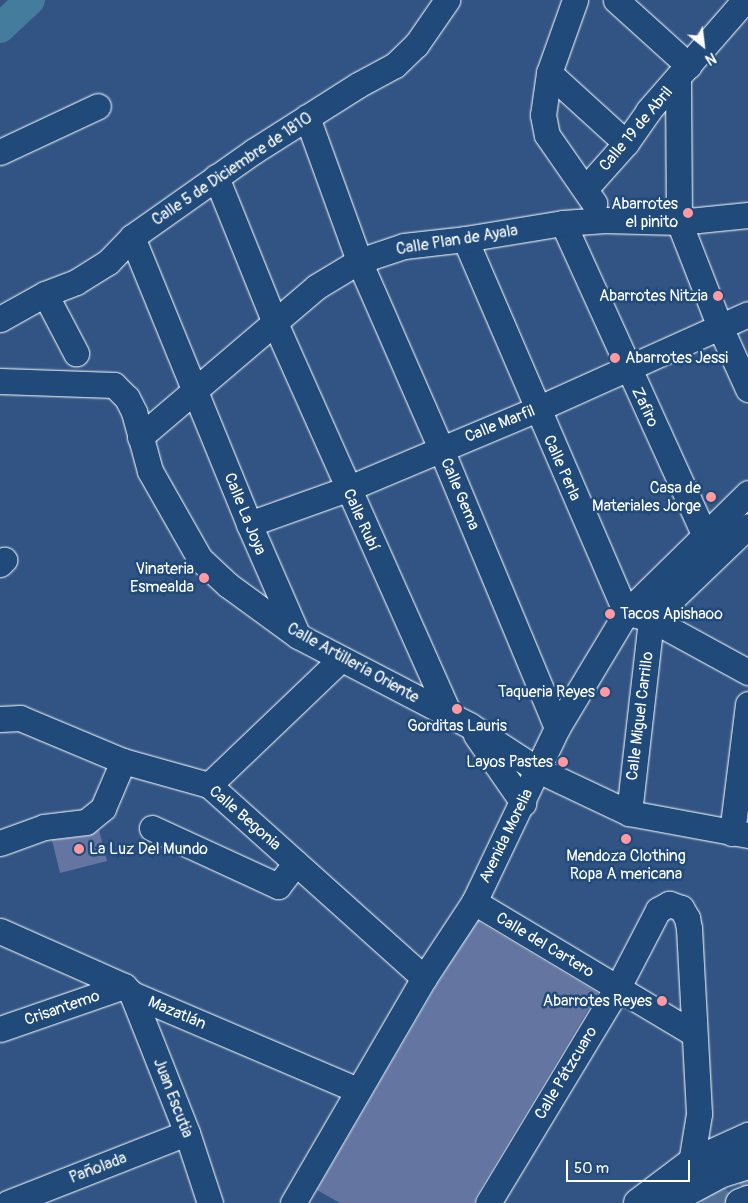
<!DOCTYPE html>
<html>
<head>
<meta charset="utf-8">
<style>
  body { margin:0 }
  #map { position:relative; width:748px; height:1203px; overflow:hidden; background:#315484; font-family:Pangolin,sans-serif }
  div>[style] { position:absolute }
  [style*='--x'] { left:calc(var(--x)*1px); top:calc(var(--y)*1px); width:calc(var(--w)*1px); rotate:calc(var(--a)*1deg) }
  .river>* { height:30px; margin:-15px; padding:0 15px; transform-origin:15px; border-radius:15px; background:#447c9e }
  .building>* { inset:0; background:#6475a1 }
  .major-tunnel>* { height:28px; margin-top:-14px; transform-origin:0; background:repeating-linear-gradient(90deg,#506e96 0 28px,transparent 0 42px) }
  .roads { filter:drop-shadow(0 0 1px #fff) drop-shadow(0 0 1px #fff) }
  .minor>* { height:25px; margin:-12.5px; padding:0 12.5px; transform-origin:12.5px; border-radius:12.5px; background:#1f4a7a }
  .major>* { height:28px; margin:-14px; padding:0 14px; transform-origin:14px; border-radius:14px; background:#1f4a7a }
  .dots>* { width:14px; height:14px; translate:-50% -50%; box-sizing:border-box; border:2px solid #1f4a7a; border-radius:50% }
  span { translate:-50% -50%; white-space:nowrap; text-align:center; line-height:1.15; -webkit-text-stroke:5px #1f4a7a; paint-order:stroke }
  .street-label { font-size:16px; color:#fff }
  .poi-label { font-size:16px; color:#fff }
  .right { translate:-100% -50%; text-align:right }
  .left { translate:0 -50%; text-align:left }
  .north { position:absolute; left:678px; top:20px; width:50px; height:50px; -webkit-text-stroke:4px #1f4a7a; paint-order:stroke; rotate:151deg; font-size:14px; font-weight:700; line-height:20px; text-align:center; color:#fff }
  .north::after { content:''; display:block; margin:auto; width:18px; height:22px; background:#fff; clip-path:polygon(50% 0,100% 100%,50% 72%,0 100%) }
  .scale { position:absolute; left:566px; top:1160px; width:124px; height:22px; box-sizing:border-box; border:2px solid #fff; border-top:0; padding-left:6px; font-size:15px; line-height:18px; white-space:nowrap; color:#fff; -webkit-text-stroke:4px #1f4a7a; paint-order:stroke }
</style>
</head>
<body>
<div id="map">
  <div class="river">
    <i style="--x:0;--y:28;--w:41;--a:-43"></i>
  </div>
  <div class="building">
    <i style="clip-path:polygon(99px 830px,107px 861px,60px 873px,52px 840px,88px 836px)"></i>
    <i style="clip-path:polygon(478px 921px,598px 993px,476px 1196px,474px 1203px,340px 1203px,317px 1190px,436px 986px)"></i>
  </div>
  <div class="major-tunnel">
    <i style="--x:702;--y:1203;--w:57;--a:-35.7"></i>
  </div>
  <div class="roads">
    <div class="minor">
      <i style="--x:575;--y:0;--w:77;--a:109.6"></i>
      <i style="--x:549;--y:73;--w:42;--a:98.1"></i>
      <i style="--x:543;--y:115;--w:20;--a:79"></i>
      <i style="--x:547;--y:135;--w:83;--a:55.3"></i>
      <i style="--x:616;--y:0;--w:98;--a:42.1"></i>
      <i style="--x:549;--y:73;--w:104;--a:42.3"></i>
      <i style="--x:678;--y:79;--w:143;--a:89.6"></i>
      <i style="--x:679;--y:222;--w:113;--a:68.7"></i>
      <i style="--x:720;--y:327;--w:68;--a:65.7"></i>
      <i style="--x:307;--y:117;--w:153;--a:70.1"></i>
      <i style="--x:359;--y:261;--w:205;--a:66.4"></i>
      <i style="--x:441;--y:449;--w:302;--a:67.4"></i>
      <i style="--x:0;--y:152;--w:108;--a:-25.1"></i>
      <i style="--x:216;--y:177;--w:157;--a:68"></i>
      <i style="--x:275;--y:323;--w:430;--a:66"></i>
      <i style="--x:585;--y:189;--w:62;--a:-48.3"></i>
      <i style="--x:626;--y:143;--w:39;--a:-55"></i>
      <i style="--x:648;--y:111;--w:147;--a:-48.9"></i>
      <i style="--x:563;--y:223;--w:344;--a:65.6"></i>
      <i style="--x:132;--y:237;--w:310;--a:67.8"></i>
      <i style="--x:249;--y:524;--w:120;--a:66.4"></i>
      <i style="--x:465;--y:239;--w:407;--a:66.7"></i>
      <i style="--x:45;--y:294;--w:67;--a:62.3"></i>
      <i style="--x:0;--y:319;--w:51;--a:-29.1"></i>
      <i style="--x:45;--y:294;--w:33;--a:-21"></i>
      <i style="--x:76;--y:282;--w:38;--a:-32"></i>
      <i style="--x:108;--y:262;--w:35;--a:-46"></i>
      <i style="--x:132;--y:237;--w:149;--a:-35.2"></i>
      <i style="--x:254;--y:151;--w:123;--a:-32.4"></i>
      <i style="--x:358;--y:85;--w:42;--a:-28.4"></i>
      <i style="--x:395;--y:65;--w:29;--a:-44"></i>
      <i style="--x:416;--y:45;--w:55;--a:-55.4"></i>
      <i style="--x:0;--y:381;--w:114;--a:2"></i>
      <i style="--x:114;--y:385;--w:18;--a:45"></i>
      <i style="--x:127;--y:398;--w:16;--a:63"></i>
      <i style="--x:134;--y:412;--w:61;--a:74.8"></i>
      <i style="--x:150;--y:471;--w:101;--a:60.4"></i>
      <i style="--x:200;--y:559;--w:38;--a:43"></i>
      <i style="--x:228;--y:585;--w:87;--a:36.1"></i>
      <i style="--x:298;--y:636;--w:193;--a:27.5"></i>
      <i style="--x:469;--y:725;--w:82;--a:33.1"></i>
      <i style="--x:538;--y:770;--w:101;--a:25.3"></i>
      <i style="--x:629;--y:813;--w:121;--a:10.5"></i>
      <i style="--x:140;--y:437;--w:231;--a:-40.4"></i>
      <i style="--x:316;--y:287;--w:50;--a:-31.2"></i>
      <i style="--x:359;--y:261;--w:47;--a:-18.4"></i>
      <i style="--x:404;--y:246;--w:61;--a:-6.5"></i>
      <i style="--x:465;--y:239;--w:99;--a:-9.3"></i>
      <i style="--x:563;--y:223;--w:42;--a:-4.1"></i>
      <i style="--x:605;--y:220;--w:74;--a:1.5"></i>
      <i style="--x:679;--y:222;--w:69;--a:-5.8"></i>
      <i style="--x:249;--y:524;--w:104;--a:-19.7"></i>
      <i style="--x:347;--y:489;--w:206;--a:-22.8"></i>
      <i style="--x:537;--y:409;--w:231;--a:-24.2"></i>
      <i style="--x:0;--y:564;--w:6;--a:-45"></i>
      <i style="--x:636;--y:615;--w:16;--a:15"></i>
      <i style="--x:651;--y:619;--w:111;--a:28.7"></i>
      <i style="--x:0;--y:719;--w:20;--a:-3"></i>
      <i style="--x:20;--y:718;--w:112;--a:22.7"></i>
      <i style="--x:123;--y:761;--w:89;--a:15.6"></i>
      <i style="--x:209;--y:785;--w:289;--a:41.9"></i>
      <i style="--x:476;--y:735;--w:83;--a:55.3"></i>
      <i style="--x:209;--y:785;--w:182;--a:-43.7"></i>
      <i style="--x:629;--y:813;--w:195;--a:-83.5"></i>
      <i style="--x:651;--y:619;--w:134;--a:-43.8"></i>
      <i style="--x:152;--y:828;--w:139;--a:24.7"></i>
      <i style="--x:278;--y:886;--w:29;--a:-52"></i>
      <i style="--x:732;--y:833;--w:130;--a:-82.9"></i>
      <i style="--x:0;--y:843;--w:47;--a:-20"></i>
      <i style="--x:44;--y:827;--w:42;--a:-6.8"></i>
      <i style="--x:86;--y:822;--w:22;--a:-39"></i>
      <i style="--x:103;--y:808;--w:51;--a:-66.9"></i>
      <i style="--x:474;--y:902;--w:255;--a:30.9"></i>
      <i style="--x:0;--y:931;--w:136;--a:23.9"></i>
      <i style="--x:124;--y:986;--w:11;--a:45"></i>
      <i style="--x:132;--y:994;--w:245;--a:23.1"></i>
      <i style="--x:132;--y:994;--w:149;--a:68.4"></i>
      <i style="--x:187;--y:1133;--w:74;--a:71.8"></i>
      <i style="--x:0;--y:1029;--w:131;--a:-19.1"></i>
      <i style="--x:8;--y:1203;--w:192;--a:-21.4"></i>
      <i style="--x:293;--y:1203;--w:260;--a:-59.8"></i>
      <i style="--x:424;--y:978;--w:91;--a:-56.7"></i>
      <i style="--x:474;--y:902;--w:193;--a:-64.5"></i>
      <i style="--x:557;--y:728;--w:134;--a:-59"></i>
      <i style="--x:626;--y:613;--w:171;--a:-44.5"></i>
      <i style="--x:488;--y:1203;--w:250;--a:-58.9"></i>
      <i style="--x:617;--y:989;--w:89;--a:-62.6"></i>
      <i style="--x:658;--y:910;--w:13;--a:-29"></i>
      <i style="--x:669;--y:904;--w:13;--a:18"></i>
      <i style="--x:681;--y:908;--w:12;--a:59"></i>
      <i style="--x:687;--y:918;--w:10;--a:79"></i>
      <i style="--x:689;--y:928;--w:186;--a:86.9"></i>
      <i style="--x:699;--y:1114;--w:50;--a:99.3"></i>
    </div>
    <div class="major">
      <i style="--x:638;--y:1203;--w:66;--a:-37"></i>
      <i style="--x:691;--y:1163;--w:63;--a:-24.5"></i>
      <i style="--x:666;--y:1203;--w:64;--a:-28.2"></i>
      <i style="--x:722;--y:1173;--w:27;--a:-17"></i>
      <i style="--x:740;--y:1203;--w:9;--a:-21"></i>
    </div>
  </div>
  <div class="dots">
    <i style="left:688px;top:213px;background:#ff9aa2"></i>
    <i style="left:718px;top:296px;background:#ff9aa2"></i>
    <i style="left:615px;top:358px;background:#ff9aa2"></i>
    <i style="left:711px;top:497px;background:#ff9aa2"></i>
    <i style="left:204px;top:578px;background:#ff9aa2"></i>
    <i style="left:610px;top:614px;background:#ff9aa2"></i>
    <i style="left:605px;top:692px;background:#ff9aa2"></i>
    <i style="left:457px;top:709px;background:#ff9aa2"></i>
    <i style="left:563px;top:762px;background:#ff9aa2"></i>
    <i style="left:626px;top:839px;background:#ff9aa2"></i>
    <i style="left:79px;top:849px;background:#ff9aa2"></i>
    <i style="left:662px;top:1001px;background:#ff9aa2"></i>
  </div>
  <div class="street-label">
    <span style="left:636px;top:129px;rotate:-50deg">Calle 19 de Abril</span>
    <span style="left:232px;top:169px;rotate:-34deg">Calle 5 de Diciembre de 1810</span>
    <span style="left:457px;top:240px;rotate:-9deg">Calle Plan de Ayala</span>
    <span style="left:645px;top:407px;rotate:65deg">Zafiro</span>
    <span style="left:500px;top:424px;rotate:-22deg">Calle Marfil</span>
    <span style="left:562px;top:468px;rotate:66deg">Calle Perla</span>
    <span style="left:460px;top:494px;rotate:67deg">Calle Gema</span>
    <span style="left:245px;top:514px;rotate:68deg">Calle La Joya</span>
    <span style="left:361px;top:520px;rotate:66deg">Calle Rubí</span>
    <span style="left:353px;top:663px;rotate:29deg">Calle Artillería Oriente</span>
    <span style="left:640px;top:716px;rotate:-83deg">Calle Miguel Carrillo</span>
    <span style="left:245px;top:818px;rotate:41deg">Calle Begonia</span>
    <span style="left:506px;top:836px;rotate:-64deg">Avenida Morelia</span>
    <span style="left:545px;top:945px;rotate:31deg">Calle del Cartero</span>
    <span style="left:62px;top:1008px;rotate:-19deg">Crisantemo</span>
    <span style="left:177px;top:1013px;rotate:23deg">Mazatlán</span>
    <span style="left:566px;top:1073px;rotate:-59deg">Calle Pátzcuaro</span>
    <span style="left:173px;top:1098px;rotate:69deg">Juan Escutia</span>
    <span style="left:98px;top:1168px;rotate:-21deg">Pañolada</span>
  </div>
  <div class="poi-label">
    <span class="right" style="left:678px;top:213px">Abarrotes<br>el pinito</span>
    <span class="right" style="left:708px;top:296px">Abarrotes Nitzia</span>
    <span class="left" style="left:625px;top:358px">Abarrotes Jessi</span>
    <span class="right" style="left:701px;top:497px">Casa de<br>Materiales Jorge</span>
    <span class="right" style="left:194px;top:578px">Vinateria<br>Esmealda</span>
    <span class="left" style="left:620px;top:614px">Tacos Apishaoo</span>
    <span class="right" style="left:595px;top:692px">Taqueria Reyes</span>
    <span style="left:457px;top:726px">Gorditas Lauris</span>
    <span class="right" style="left:553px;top:762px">Layos Pastes</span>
    <span class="left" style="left:89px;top:849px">La Luz Del Mundo</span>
    <span style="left:626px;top:865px">Mendoza Clothing<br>Ropa A mericana</span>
    <span class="right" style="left:652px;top:1001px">Abarrotes Reyes</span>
  </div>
  <div class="north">N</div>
  <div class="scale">50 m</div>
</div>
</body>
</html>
